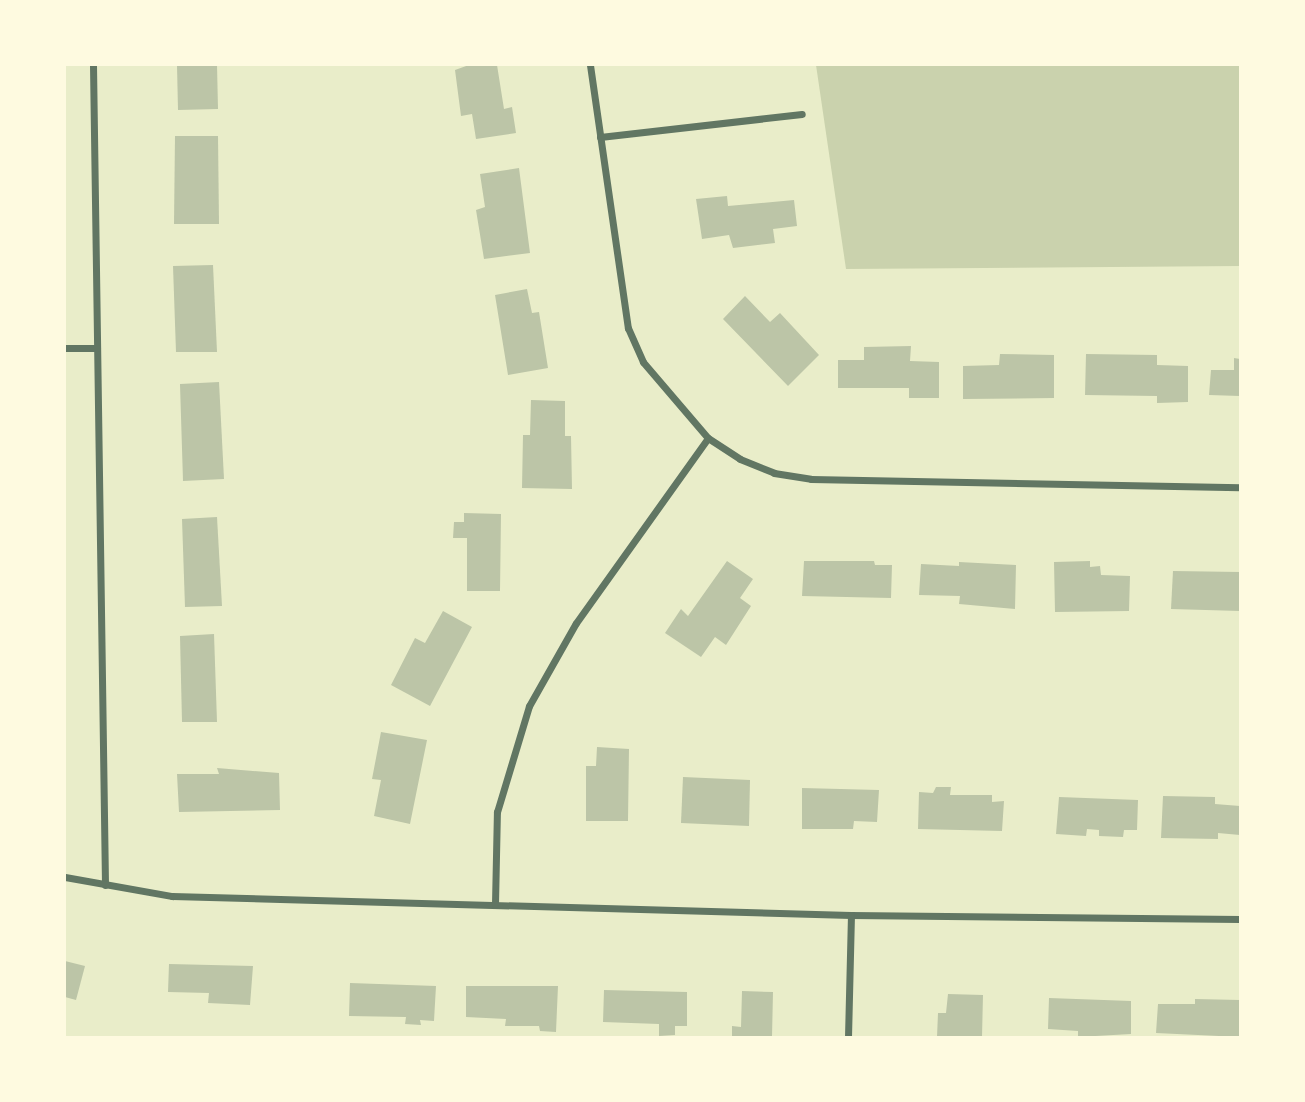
<!DOCTYPE html>
<html>
<head>
<meta charset="utf-8">
<style>
  body { margin:0 }
  #map { position:relative; width:1305px; height:1102px; overflow:hidden; background:#e9edc9; font-family:"Titillium Web",sans-serif }
  div>[style] { position:absolute }
  [style*='--x'] { left:calc(var(--x)*1px); top:calc(var(--y)*1px); width:calc(var(--w)*1px); rotate:calc(var(--a)*1deg) }
  .green>* { inset:0; background:#cad2ad }
  .building>* { inset:0; background:#bcc5a7 }
  .minor>* { height:7px; margin:-3.5px; padding:0 3.5px; transform-origin:3.5px; border-radius:3.5px; background:#617663 }
  span { translate:-50% -50%; white-space:nowrap; text-align:center; line-height:1.15; -webkit-text-stroke:6px #fefae0; paint-order:stroke }
  .frame { position:absolute; inset:0; border:66px solid #fefae0; pointer-events:none }
</style>
</head>
<body>
<div id="map">
  <div class="green">
    <i style="clip-path:polygon(816px 65px,1240px 65px,1240px 266px,846px 269px)"></i>
  </div>
  <div class="building">
    <i style="clip-path:polygon(177px 65px,217px 65px,218px 109px,178px 110px)"></i>
    <i style="clip-path:polygon(469px 65px,497px 65px,504px 109px,512px 107px,516px 133px,476px 139px,472px 114px,461px 116px,455px 70px)"></i>
    <i style="clip-path:polygon(175px 136px,218px 136px,219px 224px,174px 224px)"></i>
    <i style="clip-path:polygon(519px 168px,530px 253px,484px 259px,476px 210px,485px 207px,480px 174px)"></i>
    <i style="clip-path:polygon(727px 196px,728px 206px,794px 200px,797px 226px,773px 229px,775px 243px,733px 248px,729px 235px,702px 239px,696px 199px)"></i>
    <i style="clip-path:polygon(213px 265px,217px 352px,176px 352px,173px 266px)"></i>
    <i style="clip-path:polygon(527px 289px,532px 313px,539px 312px,548px 368px,508px 375px,495px 295px)"></i>
    <i style="clip-path:polygon(745px 296px,770px 322px,780px 313px,819px 355px,788px 386px,723px 319px)"></i>
    <i style="clip-path:polygon(911px 346px,910px 361px,939px 362px,939px 398px,909px 398px,909px 388px,838px 388px,838px 360px,864px 360px,864px 347px)"></i>
    <i style="clip-path:polygon(1000px 354px,1054px 355px,1054px 398px,963px 399px,963px 366px,999px 365px)"></i>
    <i style="clip-path:polygon(1086px 354px,1157px 355px,1157px 365px,1188px 366px,1188px 402px,1157px 403px,1157px 396px,1085px 395px)"></i>
    <i style="clip-path:polygon(1234px 358px,1240px 359px,1240px 396px,1209px 395px,1211px 370px,1234px 370px)"></i>
    <i style="clip-path:polygon(219px 382px,224px 479px,183px 481px,180px 384px)"></i>
    <i style="clip-path:polygon(531px 400px,565px 401px,565px 436px,571px 436px,572px 489px,522px 488px,523px 435px,530px 435px)"></i>
    <i style="clip-path:polygon(464px 513px,501px 514px,500px 591px,467px 591px,467px 538px,453px 538px,454px 522px,464px 522px)"></i>
    <i style="clip-path:polygon(217px 517px,222px 606px,185px 607px,182px 519px)"></i>
    <i style="clip-path:polygon(727px 561px,753px 579px,740px 598px,751px 606px,726px 645px,715px 637px,701px 657px,665px 633px,681px 609px,688px 616px)"></i>
    <i style="clip-path:polygon(804px 561px,874px 561px,875px 565px,892px 565px,891px 598px,802px 596px)"></i>
    <i style="clip-path:polygon(1090px 561px,1090px 567px,1100px 566px,1101px 575px,1130px 576px,1129px 611px,1055px 612px,1054px 562px)"></i>
    <i style="clip-path:polygon(959px 562px,1016px 565px,1015px 609px,959px 604px,960px 596px,919px 595px,921px 564px,959px 566px)"></i>
    <i style="clip-path:polygon(1173px 571px,1240px 572px,1240px 611px,1171px 609px)"></i>
    <i style="clip-path:polygon(443px 611px,472px 627px,430px 706px,391px 685px,415px 638px,425px 643px)"></i>
    <i style="clip-path:polygon(214px 634px,217px 722px,182px 722px,180px 636px)"></i>
    <i style="clip-path:polygon(381px 732px,427px 740px,410px 824px,374px 816px,381px 780px,372px 779px)"></i>
    <i style="clip-path:polygon(597px 747px,629px 749px,628px 821px,586px 821px,586px 766px,596px 766px)"></i>
    <i style="clip-path:polygon(217px 768px,279px 773px,280px 810px,179px 812px,177px 774px,219px 774px)"></i>
    <i style="clip-path:polygon(683px 777px,750px 780px,749px 826px,681px 823px)"></i>
    <i style="clip-path:polygon(936px 787px,951px 787px,950px 795px,992px 795px,992px 802px,1004px 801px,1002px 831px,918px 829px,919px 792px,933px 793px)"></i>
    <i style="clip-path:polygon(802px 788px,879px 790px,877px 822px,854px 821px,853px 829px,802px 829px)"></i>
    <i style="clip-path:polygon(1163px 796px,1215px 797px,1215px 804px,1240px 806px,1240px 835px,1218px 833px,1218px 839px,1161px 838px)"></i>
    <i style="clip-path:polygon(1059px 797px,1138px 800px,1137px 830px,1124px 830px,1123px 837px,1099px 836px,1099px 830px,1087px 829px,1086px 836px,1056px 834px)"></i>
    <i style="clip-path:polygon(65px 961px,85px 966px,76px 1000px,65px 997px)"></i>
    <i style="clip-path:polygon(169px 964px,253px 966px,250px 1005px,208px 1003px,209px 993px,168px 992px)"></i>
    <i style="clip-path:polygon(350px 983px,436px 986px,434px 1021px,420px 1020px,421px 1025px,405px 1024px,406px 1017px,349px 1016px)"></i>
    <i style="clip-path:polygon(466px 986px,558px 986px,556px 1032px,540px 1031px,539px 1026px,505px 1026px,506px 1019px,466px 1017px)"></i>
    <i style="clip-path:polygon(604px 990px,687px 992px,687px 1026px,675px 1026px,675px 1035px,659px 1036px,659px 1024px,603px 1022px)"></i>
    <i style="clip-path:polygon(742px 991px,773px 992px,772px 1037px,732px 1037px,732px 1026px,741px 1027px)"></i>
    <i style="clip-path:polygon(948px 994px,983px 995px,982px 1037px,937px 1037px,938px 1013px,946px 1013px)"></i>
    <i style="clip-path:polygon(1049px 998px,1131px 1001px,1131px 1034px,1078px 1037px,1078px 1031px,1048px 1029px)"></i>
    <i style="clip-path:polygon(1195px 999px,1240px 1000px,1240px 1037px,1156px 1033px,1158px 1004px,1195px 1004px)"></i>
  </div>
  <div class="minor">
    <i style="--x:93;--y:65;--w:820;--a:89.16"></i>
    <i style="--x:590;--y:65;--w:266;--a:81.8"></i>
    <i style="--x:628;--y:328;--w:37;--a:66"></i>
    <i style="--x:643;--y:362;--w:100;--a:49.5"></i>
    <i style="--x:708;--y:438;--w:38;--a:33"></i>
    <i style="--x:740;--y:459;--w:37;--a:22"></i>
    <i style="--x:774;--y:473;--w:37;--a:9"></i>
    <i style="--x:811;--y:479;--w:429;--a:1.1"></i>
    <i style="--x:600;--y:137;--w:203;--a:-6.5"></i>
    <i style="--x:65;--y:348;--w:32;--a:0"></i>
    <i style="--x:65;--y:877;--w:109;--a:10.1"></i>
    <i style="--x:172;--y:896;--w:679;--a:1.6"></i>
    <i style="--x:851;--y:915;--w:389;--a:0.6"></i>
    <i style="--x:495;--y:904;--w:92;--a:-88.8"></i>
    <i style="--x:497;--y:812;--w:111;--a:-73.2"></i>
    <i style="--x:529;--y:706;--w:95;--a:-60.5"></i>
    <i style="--x:576;--y:623;--w:227;--a:-54.5"></i>
    <i style="--x:848;--y:1037;--w:122;--a:-88.6"></i>
  </div>
  <div class="frame"></div>
</div>
</body>
</html>
